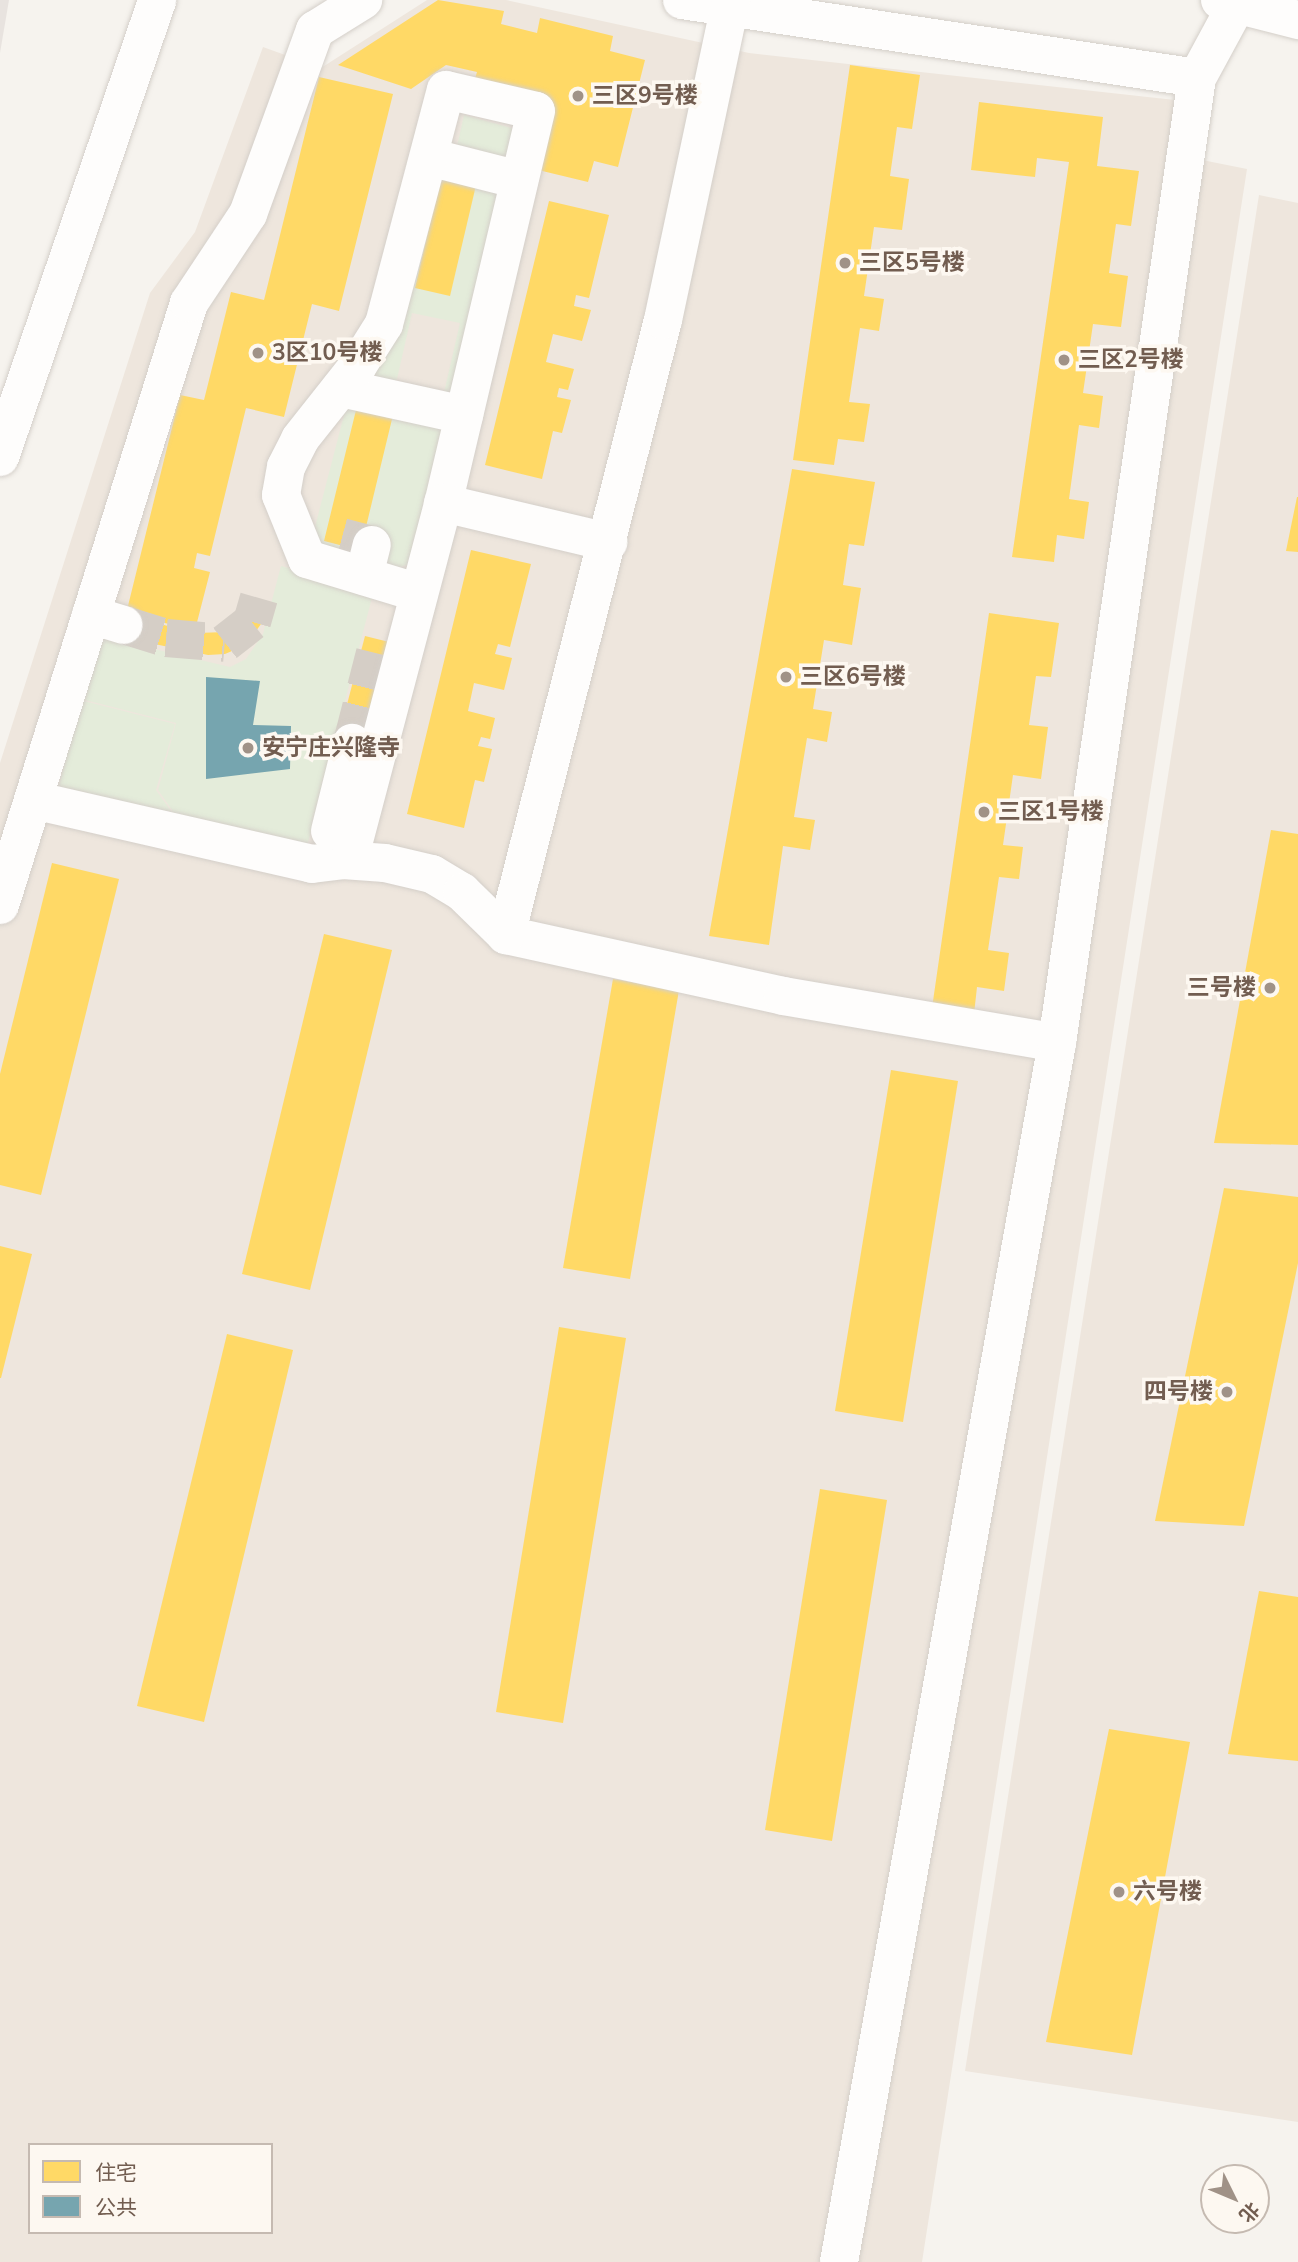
<!DOCTYPE html>
<html>
<head>
<meta charset="utf-8">
<style>
  body { margin:0 }
  #map { position:relative; width:1298px; height:2262px; overflow:hidden; background:#f6f3ee; font-family:"Nunito Sans","Noto Sans SC",sans-serif }
  div>[style] { position:absolute }
  [style*='--x'] { left:calc(var(--x)*1px); top:calc(var(--y)*1px); width:calc(var(--w)*1px); rotate:calc(var(--a)*1deg) }
  .residential>* { inset:0; background:#eee6dd }
  .industrial>* { inset:0; background:#e8e3df }
  .green>* { inset:0; background:#e4ecda }
  .homes>* { inset:0; background:#ffd966 }
  .public>* { inset:0; background:#76a5af }
  .minor-tunnel>* { height:38px; margin-top:-19px; transform-origin:0; background:repeating-linear-gradient(90deg,#d5cec6 0 38px,transparent 0 57px) }
  .roads { filter:drop-shadow(0 0 2px #d4cfc9) drop-shadow(0 0 2px #d4cfc9) }
  .minor>* { height:38px; margin:-19px; padding:0 19px; transform-origin:19px; border-radius:19px; background:#fefdfc }
  .tertiary>* { height:38px; margin:-19px; padding:0 19px; transform-origin:19px; border-radius:19px; background:#fefdfc }
  .secondary>* { height:38px; margin:-19px; padding:0 19px; transform-origin:19px; border-radius:19px; background:#fefdfc }
  .dots>* { width:19px; height:19px; translate:-50% -50%; box-sizing:border-box; border:4px solid #fdf8f1; border-radius:50% }
  span { translate:-50% -50%; white-space:nowrap; text-align:center; line-height:1.15; -webkit-text-stroke:7px #fdf8f1; paint-order:stroke }
  .poi-label { font-size:23px; color:#725d50; font-weight:700 }
  .left { translate:0 -50%; text-align:left }
  .right { translate:-100% -50%; text-align:right }
  .legend { position:absolute; left:28px; top:2143px; width:245px; height:91px; box-sizing:border-box; background:#fdf8f1; border:2px solid #c5bab1; margin:0; padding:9px 12px; list-style:none; font-size:21px; color:#725d50 }
  .legend li { display:flex; align-items:center; gap:14px; height:35px }
  .legend b { width:35px; border:2px solid #c5bab1 }
  .north { position:absolute; left:1200px; top:2164px; width:70px; height:70px; box-sizing:border-box; background:#fdf8f1; border:2px solid #c5bab1; border-radius:50%; rotate:133deg; font-size:19px; font-weight:700; line-height:28px; text-align:center; color:#725d50 }
  .north::after { content:''; display:block; margin:auto; width:24px; height:32px; background:#a09287; clip-path:polygon(50% 0,100% 100%,50% 72%,0 100%) }
</style>
</head>
<body>
<div id="map">
  <div class="residential">
    <i style="clip-path:polygon(evenodd,427px 0,506px 0,749px 53px,1193px 102px,1197px 159px,1247px 169px,922px 2262px,0 2262px,0 763px,150px 293px,195px 232px,263px 47px,321px 68px,427px 0,30px 2145px,271px 2145px,271px 2232px,30px 2232px,30px 2145px)"></i>
    <i style="clip-path:polygon(1259px 195px,1298px 203px,1298px 2122px,965px 2071px)"></i>
  </div>
  <div class="industrial">
    <i style="clip-path:polygon(0 0,9px 0,0 53px)"></i>
  </div>
  <div class="green">
    <i style="clip-path:polygon(464px 115px,519px 130px,510px 161px,456px 151px)"></i>
    <i style="clip-path:polygon(433px 162px,501px 181px,454px 400px,443px 397px,460px 323px,412px 313px,397px 379px,393px 386px,373px 386px,373px 371px)"></i>
    <i style="clip-path:polygon(350px 392px,448px 419px,410px 564px,387px 570px,309px 550px)"></i>
    <i style="clip-path:polygon(281px 566px,374px 590px,304px 858px,173px 824px,172px 810px,158px 790px,176px 723px,81px 699px,103px 637px,230px 667px,246px 659px,263px 634px)"></i>
    <i style="clip-path:polygon(80px 700px,175px 724px,156px 790px,171px 811px,171px 823px,57px 794px)"></i>
  </div>
  <div class="homes">
    <i style="clip-path:polygon(438px 0,504px 11px,501px 24px,537px 33px,540px 18px,613px 36px,610px 51px,645px 60px,618px 167px,594px 161px,588px 182px,534px 169px,550px 103px,473px 85px,477px 72px,446px 65px,411px 89px,338px 65px)"></i>
    <i style="clip-path:polygon(850px 65px,920px 75px,912px 129px,897px 127px,890px 176px,909px 179px,902px 230px,874px 227px,864px 296px,884px 299px,879px 331px,860px 328px,849px 402px,870px 404px,864px 442px,838px 439px,834px 465px,793px 460px)"></i>
    <i style="clip-path:polygon(319px 77px,393px 94px,339px 311px,312px 304px,284px 417px,246px 408px,210px 556px,197px 553px,194px 568px,210px 572px,195px 630px,126px 614px,180px 395px,204px 400px,231px 292px,264px 300px)"></i>
    <i style="clip-path:polygon(979px 102px,1103px 117px,1097px 166px,1139px 171px,1131px 226px,1116px 224px,1109px 273px,1128px 276px,1121px 327px,1093px 324px,1083px 393px,1103px 396px,1099px 428px,1079px 425px,1069px 499px,1089px 502px,1084px 539px,1057px 535px,1054px 562px,1012px 557px,1069px 162px,1037px 158px,1035px 177px,971px 170px)"></i>
    <i style="clip-path:polygon(442px 172px,477px 181px,450px 296px,415px 288px)"></i>
    <i style="clip-path:polygon(549px 201px,609px 215px,589px 298px,576px 295px,574px 306px,591px 310px,582px 341px,553px 334px,546px 362px,574px 369px,568px 390px,559px 388px,557px 397px,571px 400px,562px 433px,553px 431px,542px 479px,485px 465px)"></i>
    <i style="clip-path:polygon(357px 406px,393px 415px,365px 531px,360px 530px,355px 549px,324px 541px)"></i>
    <i style="clip-path:polygon(792px 469px,875px 482px,864px 546px,849px 544px,843px 585px,861px 588px,852px 645px,824px 640px,813px 709px,832px 712px,827px 742px,807px 738px,794px 817px,815px 820px,810px 850px,783px 846px,769px 945px,709px 936px)"></i>
    <i style="clip-path:polygon(1297px 497px,1298px 497px,1298px 552px,1286px 551px)"></i>
    <i style="clip-path:polygon(471px 550px,531px 564px,510px 647px,498px 644px,495px 654px,512px 658px,504px 690px,474px 683px,468px 711px,495px 718px,490px 739px,481px 737px,478px 746px,492px 749px,484px 782px,475px 780px,464px 828px,407px 814px)"></i>
    <i style="clip-path:polygon(249px 605px,266px 608px,261px 624px,246px 645px,225px 654px,208px 655px,125px 638px,131px 617px,197px 633px,226px 632px,244px 619px)"></i>
    <i style="clip-path:polygon(989px 613px,1059px 623px,1051px 677px,1036px 676px,1029px 725px,1048px 727px,1041px 779px,1013px 775px,1003px 845px,1023px 847px,1019px 879px,999px 877px,988px 950px,1009px 953px,1004px 991px,977px 987px,974px 1014px,932px 1008px)"></i>
    <i style="clip-path:polygon(365px 636px,393px 643px,367px 738px,340px 731px)"></i>
    <i style="clip-path:polygon(1271px 830px,1298px 834px,1298px 1145px,1214px 1143px)"></i>
    <i style="clip-path:polygon(52px 863px,119px 879px,41px 1195px,0 1185px,0 1074px)"></i>
    <i style="clip-path:polygon(324px 934px,392px 950px,310px 1290px,242px 1274px)"></i>
    <i style="clip-path:polygon(613px 979px,679px 990px,630px 1279px,563px 1268px)"></i>
    <i style="clip-path:polygon(891px 1070px,958px 1081px,903px 1422px,835px 1411px)"></i>
    <i style="clip-path:polygon(1224px 1188px,1298px 1197px,1298px 1263px,1244px 1526px,1155px 1521px)"></i>
    <i style="clip-path:polygon(0 1246px,32px 1254px,1px 1378px,0 1378px)"></i>
    <i style="clip-path:polygon(559px 1327px,626px 1338px,563px 1723px,496px 1712px)"></i>
    <i style="clip-path:polygon(227px 1334px,293px 1350px,204px 1722px,137px 1706px)"></i>
    <i style="clip-path:polygon(820px 1489px,887px 1500px,832px 1841px,765px 1830px)"></i>
    <i style="clip-path:polygon(1259px 1591px,1298px 1597px,1298px 1761px,1228px 1754px)"></i>
    <i style="clip-path:polygon(1109px 1729px,1190px 1742px,1132px 2055px,1046px 2042px)"></i>
  </div>
  <div class="public">
    <i style="clip-path:polygon(206px 677px,260px 681px,253px 725px,291px 726px,290px 769px,206px 779px)"></i>
  </div>
  <div class="minor-tunnel">
    <i style="--x:342;--y:537;--w:31;--a:15"></i>
    <i style="--x:124;--y:625;--w:44;--a:17.2"></i>
    <i style="--x:166;--y:638;--w:59;--a:4.8"></i>
    <i style="--x:225;--y:643;--w:34;--a:-38"></i>
    <i style="--x:252;--y:622;--w:25;--a:-74"></i>
    <i style="--x:352;--y:743;--w:93;--a:-75.7"></i>
  </div>
  <div class="roads">
    <div class="minor">
      <i style="--x:682;--y:0;--w:521;--a:8.61"></i>
      <i style="--x:429;--y:157;--w:93;--a:14.3"></i>
      <i style="--x:341;--y:388;--w:126;--a:12.4"></i>
      <i style="--x:364;--y:576;--w:32;--a:-76"></i>
      <i style="--x:419;--y:593;--w:117;--a:-163.1"></i>
      <i style="--x:307;--y:559;--w:69;--a:-112.1"></i>
      <i style="--x:281;--y:495;--w:28;--a:-80"></i>
      <i style="--x:286;--y:467;--w:31;--a:-63"></i>
      <i style="--x:300;--y:439;--w:92;--a:-51.6"></i>
      <i style="--x:357;--y:367;--w:51;--a:-57.9"></i>
      <i style="--x:384;--y:324;--w:242;--a:-75.2"></i>
      <i style="--x:446;--y:90;--w:92;--a:13.1"></i>
      <i style="--x:536;--y:111;--w:403;--a:103.3"></i>
      <i style="--x:443;--y:503;--w:170;--a:13.3"></i>
      <i style="--x:91;--y:615;--w:34;--a:17"></i>
      <i style="--x:33;--y:800;--w:286;--a:12.9"></i>
      <i style="--x:312;--y:864;--w:31;--a:-7"></i>
      <i style="--x:343;--y:860;--w:42;--a:4.1"></i>
      <i style="--x:385;--y:863;--w:48;--a:13.2"></i>
      <i style="--x:432;--y:874;--w:35;--a:31"></i>
      <i style="--x:462;--y:892;--w:62;--a:44.3"></i>
      <i style="--x:506;--y:935;--w:284;--a:12.4"></i>
      <i style="--x:783;--y:996;--w:278;--a:9.7"></i>
      <i style="--x:330;--y:831;--w:91;--a:-76"></i>
      <i style="--x:349;--y:860;--w:369;--a:-75.2"></i>
      <i style="--x:0;--y:905;--w:631;--a:-72.57"></i>
      <i style="--x:189;--y:303;--w:107;--a:-56.5"></i>
      <i style="--x:248;--y:214;--w:196;--a:-70"></i>
      <i style="--x:315;--y:30;--w:57;--a:-32"></i>
      <i style="--x:506;--y:935;--w:635;--a:-75.68"></i>
      <i style="--x:663;--y:320;--w:327;--a:-78"></i>
      <i style="--x:839;--y:2262;--w:1238;--a:-79.86"></i>
      <i style="--x:1057;--y:1043;--w:975;--a:-81.75"></i>
      <i style="--x:1197;--y:78;--w:84;--a:-61.6"></i>
    </div>
    <div class="tertiary">
      <i style="--x:0;--y:457;--w:483;--a:-71"></i>
    </div>
    <div class="secondary">
      <i style="--x:1220;--y:0;--w:81;--a:14.4"></i>
    </div>
  </div>
  <div class="dots">
    <i style="left:578px;top:96px;background:#a09287"></i>
    <i style="left:845px;top:263px;background:#a09287"></i>
    <i style="left:258px;top:353px;background:#a09287"></i>
    <i style="left:1064px;top:360px;background:#a09287"></i>
    <i style="left:786px;top:677px;background:#a09287"></i>
    <i style="left:248px;top:748px;background:#a09287"></i>
    <i style="left:984px;top:812px;background:#a09287"></i>
    <i style="left:1270px;top:988px;background:#a09287"></i>
    <i style="left:1227px;top:1392px;background:#a09287"></i>
    <i style="left:1119px;top:1892px;background:#a09287"></i>
  </div>
  <div class="poi-label">
    <span class="left" style="left:592px;top:96px">三区9号楼</span>
    <span class="left" style="left:859px;top:263px">三区5号楼</span>
    <span class="left" style="left:272px;top:353px">3区10号楼</span>
    <span class="left" style="left:1078px;top:360px">三区2号楼</span>
    <span class="left" style="left:800px;top:677px">三区6号楼</span>
    <span class="left" style="left:262px;top:748px">安宁庄兴隆寺</span>
    <span class="left" style="left:998px;top:812px">三区1号楼</span>
    <span class="right" style="left:1256px;top:988px">三号楼</span>
    <span class="right" style="left:1213px;top:1392px">四号楼</span>
    <span class="left" style="left:1133px;top:1892px">六号楼</span>
  </div>
  <ul class="legend">
  <li><b style="height:19px;background:#ffd966"></b>住宅</li>
  <li><b style="height:19px;background:#76a5af"></b>公共</li>
  </ul>
  <div class="north">北</div>
</div>
</body>
</html>
